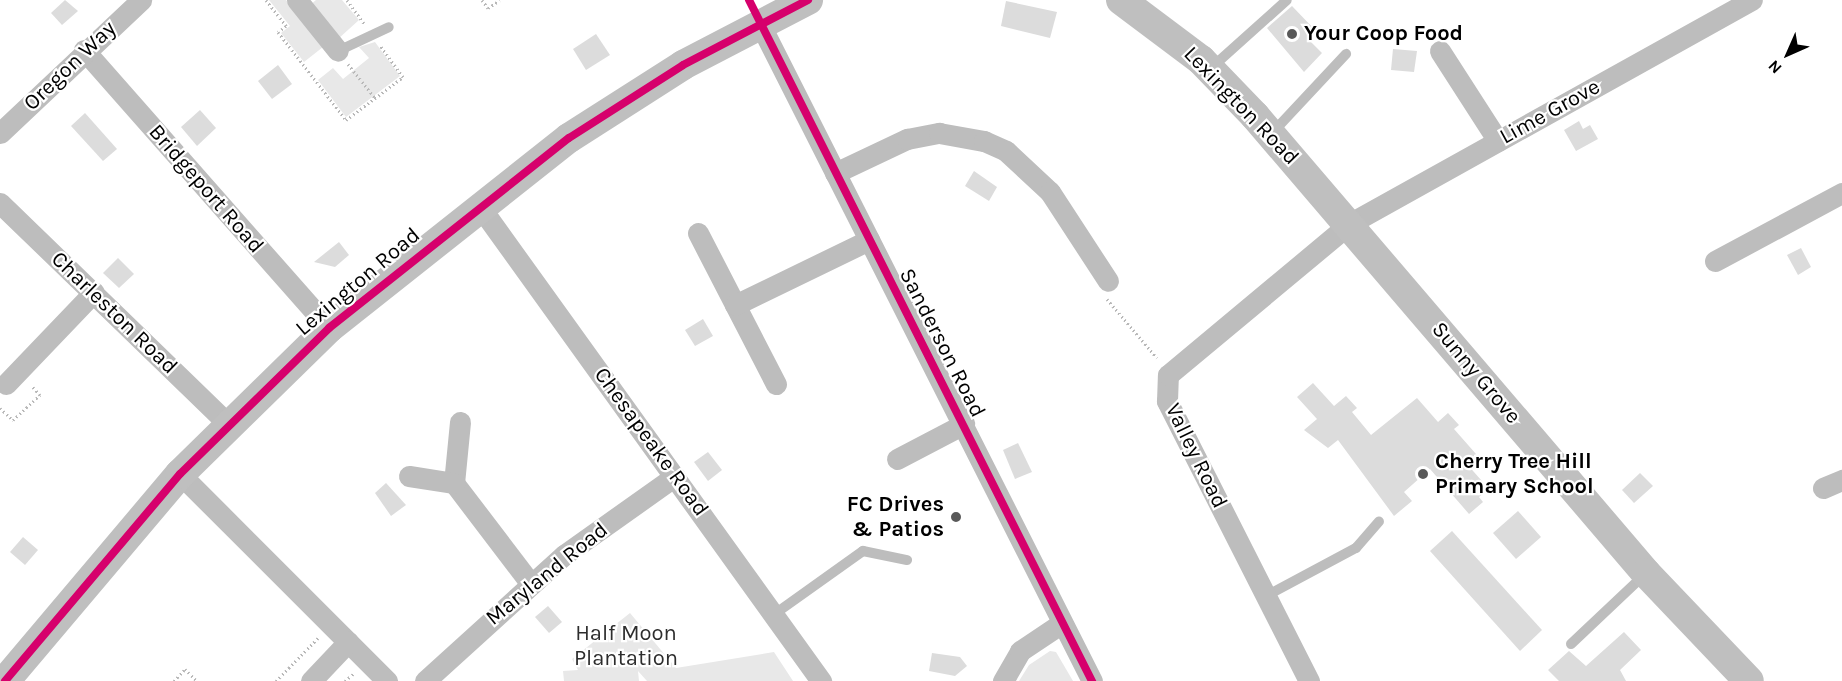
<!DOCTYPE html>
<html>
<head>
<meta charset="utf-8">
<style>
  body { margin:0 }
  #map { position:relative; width:1842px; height:681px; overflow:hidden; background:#fff; font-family:Karla,sans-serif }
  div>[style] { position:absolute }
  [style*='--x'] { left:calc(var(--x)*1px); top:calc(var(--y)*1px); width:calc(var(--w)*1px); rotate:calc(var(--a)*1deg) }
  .green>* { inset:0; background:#e8e8e8 }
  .building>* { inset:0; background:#dcdcdc }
  .path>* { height:3px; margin-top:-1.5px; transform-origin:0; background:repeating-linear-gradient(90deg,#b8b8b8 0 1.5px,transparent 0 4.5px) }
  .lane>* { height:10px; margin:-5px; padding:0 5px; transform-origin:5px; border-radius:5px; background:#bdbdbd }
  .street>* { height:21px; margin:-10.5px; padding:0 10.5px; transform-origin:10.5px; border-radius:10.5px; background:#bdbdbd }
  .secondary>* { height:30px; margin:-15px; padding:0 15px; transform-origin:15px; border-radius:15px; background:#bfbfbf }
  .cycleway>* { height:8px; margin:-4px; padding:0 4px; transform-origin:4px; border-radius:4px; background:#d6006c }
  .dots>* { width:16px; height:16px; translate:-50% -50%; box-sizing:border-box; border:3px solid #fff; border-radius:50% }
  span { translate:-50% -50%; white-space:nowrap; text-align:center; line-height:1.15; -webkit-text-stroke:4.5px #fff; paint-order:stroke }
  .poi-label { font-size:22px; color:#000; font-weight:700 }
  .left { translate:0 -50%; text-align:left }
  .right { translate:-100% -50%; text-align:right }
  .street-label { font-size:22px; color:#000 }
  .park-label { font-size:22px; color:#2d2d2d }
  .north { position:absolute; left:1758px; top:24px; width:60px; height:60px; -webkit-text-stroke:4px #fff; paint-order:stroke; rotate:225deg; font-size:16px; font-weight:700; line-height:24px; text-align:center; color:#000 }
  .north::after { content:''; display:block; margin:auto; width:21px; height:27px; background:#000; clip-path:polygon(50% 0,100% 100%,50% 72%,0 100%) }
</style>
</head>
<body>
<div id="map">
  <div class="green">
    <i style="clip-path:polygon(269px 0,286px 0,323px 47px,304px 62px,281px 33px,290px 26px)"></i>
    <i style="clip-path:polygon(316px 0,342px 0,359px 20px,338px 39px,310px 5px)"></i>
    <i style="clip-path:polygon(375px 42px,400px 76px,346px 117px,318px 80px,333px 68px,343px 79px,369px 58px,359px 47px)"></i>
    <i style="clip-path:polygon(630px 613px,676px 668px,774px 652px,793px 681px,647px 681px,638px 671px,639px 681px,564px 681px,563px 671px,578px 670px,572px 659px)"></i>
    <i style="clip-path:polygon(1050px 651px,1056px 652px,1073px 681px,1019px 681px,1029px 665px)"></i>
  </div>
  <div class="building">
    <i style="clip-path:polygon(65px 0,78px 11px,62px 25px,51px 13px)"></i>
    <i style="clip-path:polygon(1006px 1px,1057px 12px,1050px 38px,1001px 26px)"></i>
    <i style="clip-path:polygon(1292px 6px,1315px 30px,1307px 38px,1322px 53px,1304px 72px,1267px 28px)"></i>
    <i style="clip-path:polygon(596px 34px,610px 55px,586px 70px,573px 49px)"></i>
    <i style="clip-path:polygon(1393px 49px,1417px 51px,1414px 72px,1391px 70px)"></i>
    <i style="clip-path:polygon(278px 65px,292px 84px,272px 99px,258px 81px)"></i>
    <i style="clip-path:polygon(200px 110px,216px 128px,197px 146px,181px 127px)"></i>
    <i style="clip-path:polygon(85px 113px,117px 149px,103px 161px,71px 126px)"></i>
    <i style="clip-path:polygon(1579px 121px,1583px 129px,1590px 125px,1598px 139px,1576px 151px,1564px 130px)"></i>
    <i style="clip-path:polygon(974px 171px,997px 187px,989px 201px,965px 186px)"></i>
    <i style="clip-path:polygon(339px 242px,349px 255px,335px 267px,314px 262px)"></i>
    <i style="clip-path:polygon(1801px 248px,1811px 267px,1798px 275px,1787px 255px)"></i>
    <i style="clip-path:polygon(118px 258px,134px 274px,119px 288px,103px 273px)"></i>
    <i style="clip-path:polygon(703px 319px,713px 336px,695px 346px,685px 330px)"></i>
    <i style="clip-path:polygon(1313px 383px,1334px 406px,1346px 396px,1357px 408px,1352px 412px,1371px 435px,1417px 398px,1438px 422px,1448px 413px,1459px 425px,1454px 429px,1476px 454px,1466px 463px,1489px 489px,1479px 497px,1483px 502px,1469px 514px,1430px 469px,1404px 492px,1412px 501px,1394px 516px,1338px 440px,1328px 448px,1304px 430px,1317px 419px,1297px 397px)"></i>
    <i style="clip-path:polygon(1018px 443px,1032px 472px,1015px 479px,1003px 450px)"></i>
    <i style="clip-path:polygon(708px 452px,722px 470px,708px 481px,694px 462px)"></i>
    <i style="clip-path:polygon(1640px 473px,1653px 486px,1634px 503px,1622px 490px)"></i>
    <i style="clip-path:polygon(386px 483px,406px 505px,391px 516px,375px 493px)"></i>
    <i style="clip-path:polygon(1518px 511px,1541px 537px,1516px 559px,1493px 533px)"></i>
    <i style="clip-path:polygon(1452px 531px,1542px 630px,1520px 651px,1430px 551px)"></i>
    <i style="clip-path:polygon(23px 537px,38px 550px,25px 565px,10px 552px)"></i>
    <i style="clip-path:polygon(548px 606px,562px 622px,549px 633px,535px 617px)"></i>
    <i style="clip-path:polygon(1624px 632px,1641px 650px,1620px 670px,1626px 681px,1559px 681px,1548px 670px,1569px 651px,1586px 666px)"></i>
    <i style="clip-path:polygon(932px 653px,960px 657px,967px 666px,955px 676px,929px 671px)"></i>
  </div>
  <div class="path">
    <i style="--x:266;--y:0;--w:33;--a:52"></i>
    <i style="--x:286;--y:26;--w:10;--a:143"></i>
    <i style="--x:278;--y:32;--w:111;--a:52.3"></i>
    <i style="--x:346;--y:120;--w:71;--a:-37"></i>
    <i style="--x:403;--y:77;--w:39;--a:-126"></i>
    <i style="--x:347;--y:0;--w:29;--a:54"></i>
    <i style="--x:482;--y:0;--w:10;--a:53"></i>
    <i style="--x:488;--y:8;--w:14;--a:-34"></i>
    <i style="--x:348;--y:64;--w:43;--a:51.5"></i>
    <i style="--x:1107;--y:299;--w:77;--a:49.7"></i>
    <i style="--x:0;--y:408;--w:18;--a:43"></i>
    <i style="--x:13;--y:420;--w:37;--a:-43"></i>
    <i style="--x:40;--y:395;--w:13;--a:-132"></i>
    <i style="--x:174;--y:681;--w:16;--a:-47"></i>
    <i style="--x:185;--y:669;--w:17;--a:45"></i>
    <i style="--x:276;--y:681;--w:62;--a:-45.7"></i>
    <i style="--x:345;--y:681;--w:11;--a:-41"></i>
  </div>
  <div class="lane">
    <i style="--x:338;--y:51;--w:56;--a:-25.2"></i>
    <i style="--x:1210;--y:69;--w:103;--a:-41.9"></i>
    <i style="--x:1273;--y:132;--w:107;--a:-46.9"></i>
    <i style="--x:1266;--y:596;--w:102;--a:-28.1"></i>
    <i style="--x:1356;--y:548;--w:35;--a:-49"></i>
    <i style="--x:776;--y:613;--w:107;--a:-35.5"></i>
    <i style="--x:863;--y:551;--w:45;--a:11.6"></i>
    <i style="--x:1571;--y:644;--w:100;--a:-43.4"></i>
  </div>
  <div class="street">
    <i style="--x:297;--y:0;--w:65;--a:51.2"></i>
    <i style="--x:759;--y:22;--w:738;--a:63.19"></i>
    <i style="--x:84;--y:50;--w:371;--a:48.6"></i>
    <i style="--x:1440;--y:51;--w:107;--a:57.2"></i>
    <i style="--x:0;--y:133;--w:194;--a:-43.3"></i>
    <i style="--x:835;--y:173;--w:80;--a:-25.3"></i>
    <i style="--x:907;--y:139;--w:33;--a:-11"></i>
    <i style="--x:939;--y:133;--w:46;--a:10.1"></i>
    <i style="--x:984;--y:141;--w:24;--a:24"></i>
    <i style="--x:1006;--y:151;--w:60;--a:43"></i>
    <i style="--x:1050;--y:192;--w:106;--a:56.9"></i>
    <i style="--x:0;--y:203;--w:318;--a:44.1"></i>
    <i style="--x:478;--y:204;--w:588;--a:54.28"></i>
    <i style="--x:698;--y:233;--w:170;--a:62.7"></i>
    <i style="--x:1715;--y:261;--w:144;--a:-28.2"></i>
    <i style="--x:735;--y:305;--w:149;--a:-25.9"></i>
    <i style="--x:6;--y:384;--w:127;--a:-46.3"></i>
    <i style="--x:460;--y:422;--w:61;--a:95.6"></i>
    <i style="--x:454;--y:483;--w:127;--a:52.7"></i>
    <i style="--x:897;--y:459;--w:76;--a:-27.6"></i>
    <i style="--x:180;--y:474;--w:293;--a:45"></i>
    <i style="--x:409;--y:476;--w:46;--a:8.8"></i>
    <i style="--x:1823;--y:488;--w:21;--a:-23"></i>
    <i style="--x:311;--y:681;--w:54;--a:-46.5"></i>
    <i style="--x:425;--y:681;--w:188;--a:-42.2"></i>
    <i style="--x:564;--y:555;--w:136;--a:-35.4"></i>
    <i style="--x:1003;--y:681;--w:34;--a:-60"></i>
    <i style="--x:1020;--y:651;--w:50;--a:-33.7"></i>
    <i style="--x:1309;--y:681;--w:314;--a:-116.9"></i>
    <i style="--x:1167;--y:401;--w:26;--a:-88"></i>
    <i style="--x:1168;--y:375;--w:236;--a:-39.8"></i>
    <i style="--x:1349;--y:224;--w:461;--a:-29.1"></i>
  </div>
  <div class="secondary">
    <i style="--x:1121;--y:0;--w:100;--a:36.9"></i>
    <i style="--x:1201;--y:60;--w:78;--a:46"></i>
    <i style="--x:1255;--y:116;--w:601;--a:49.45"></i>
    <i style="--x:1646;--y:573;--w:149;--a:46.4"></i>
    <i style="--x:5;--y:681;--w:271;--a:-49.8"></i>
    <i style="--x:180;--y:474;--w:209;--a:-44.4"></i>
    <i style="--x:329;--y:328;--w:306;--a:-38.4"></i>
    <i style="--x:569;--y:138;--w:135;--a:-32.6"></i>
    <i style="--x:683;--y:65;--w:141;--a:-27.5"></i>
  </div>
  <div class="cycleway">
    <i style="--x:749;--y:0;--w:763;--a:63.27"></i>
    <i style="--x:5;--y:681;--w:271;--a:-49.8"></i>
    <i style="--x:180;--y:474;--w:209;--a:-44.4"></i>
    <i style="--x:329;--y:328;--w:306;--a:-38.4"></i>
    <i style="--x:569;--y:138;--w:135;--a:-32.6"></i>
    <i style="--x:683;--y:65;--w:141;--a:-27.5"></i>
  </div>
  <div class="dots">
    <i style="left:1292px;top:34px;background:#595959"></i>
    <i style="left:1423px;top:474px;background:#595959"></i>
    <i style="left:956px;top:517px;background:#595959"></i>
  </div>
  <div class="poi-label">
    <span class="left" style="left:1304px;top:34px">Your Coop Food</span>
    <span class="left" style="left:1435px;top:474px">Cherry Tree Hill<br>Primary School</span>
    <span class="right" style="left:944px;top:517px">FC Drives<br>&amp; Patios</span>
  </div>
  <div class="street-label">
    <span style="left:70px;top:66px;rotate:-44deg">Oregon Way</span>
    <span style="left:1241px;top:106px;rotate:46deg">Lexington Road</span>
    <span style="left:1550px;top:112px;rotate:-29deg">Lime Grove</span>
    <span style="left:206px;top:189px;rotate:49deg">Bridgeport Road</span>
    <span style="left:358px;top:282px;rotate:-40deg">Lexington Road</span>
    <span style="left:114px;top:313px;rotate:44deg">Charleston Road</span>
    <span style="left:942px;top:343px;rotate:63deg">Sanderson Road</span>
    <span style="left:1476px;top:373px;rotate:50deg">Sunny Grove</span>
    <span style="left:651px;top:442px;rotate:54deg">Chesapeake Road</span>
    <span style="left:1196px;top:456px;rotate:64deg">Valley Road</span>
    <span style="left:547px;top:574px;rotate:-39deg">Maryland Road</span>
  </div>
  <div class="park-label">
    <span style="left:626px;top:646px">Half Moon<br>Plantation</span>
  </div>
  <div class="north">N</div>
</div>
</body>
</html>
